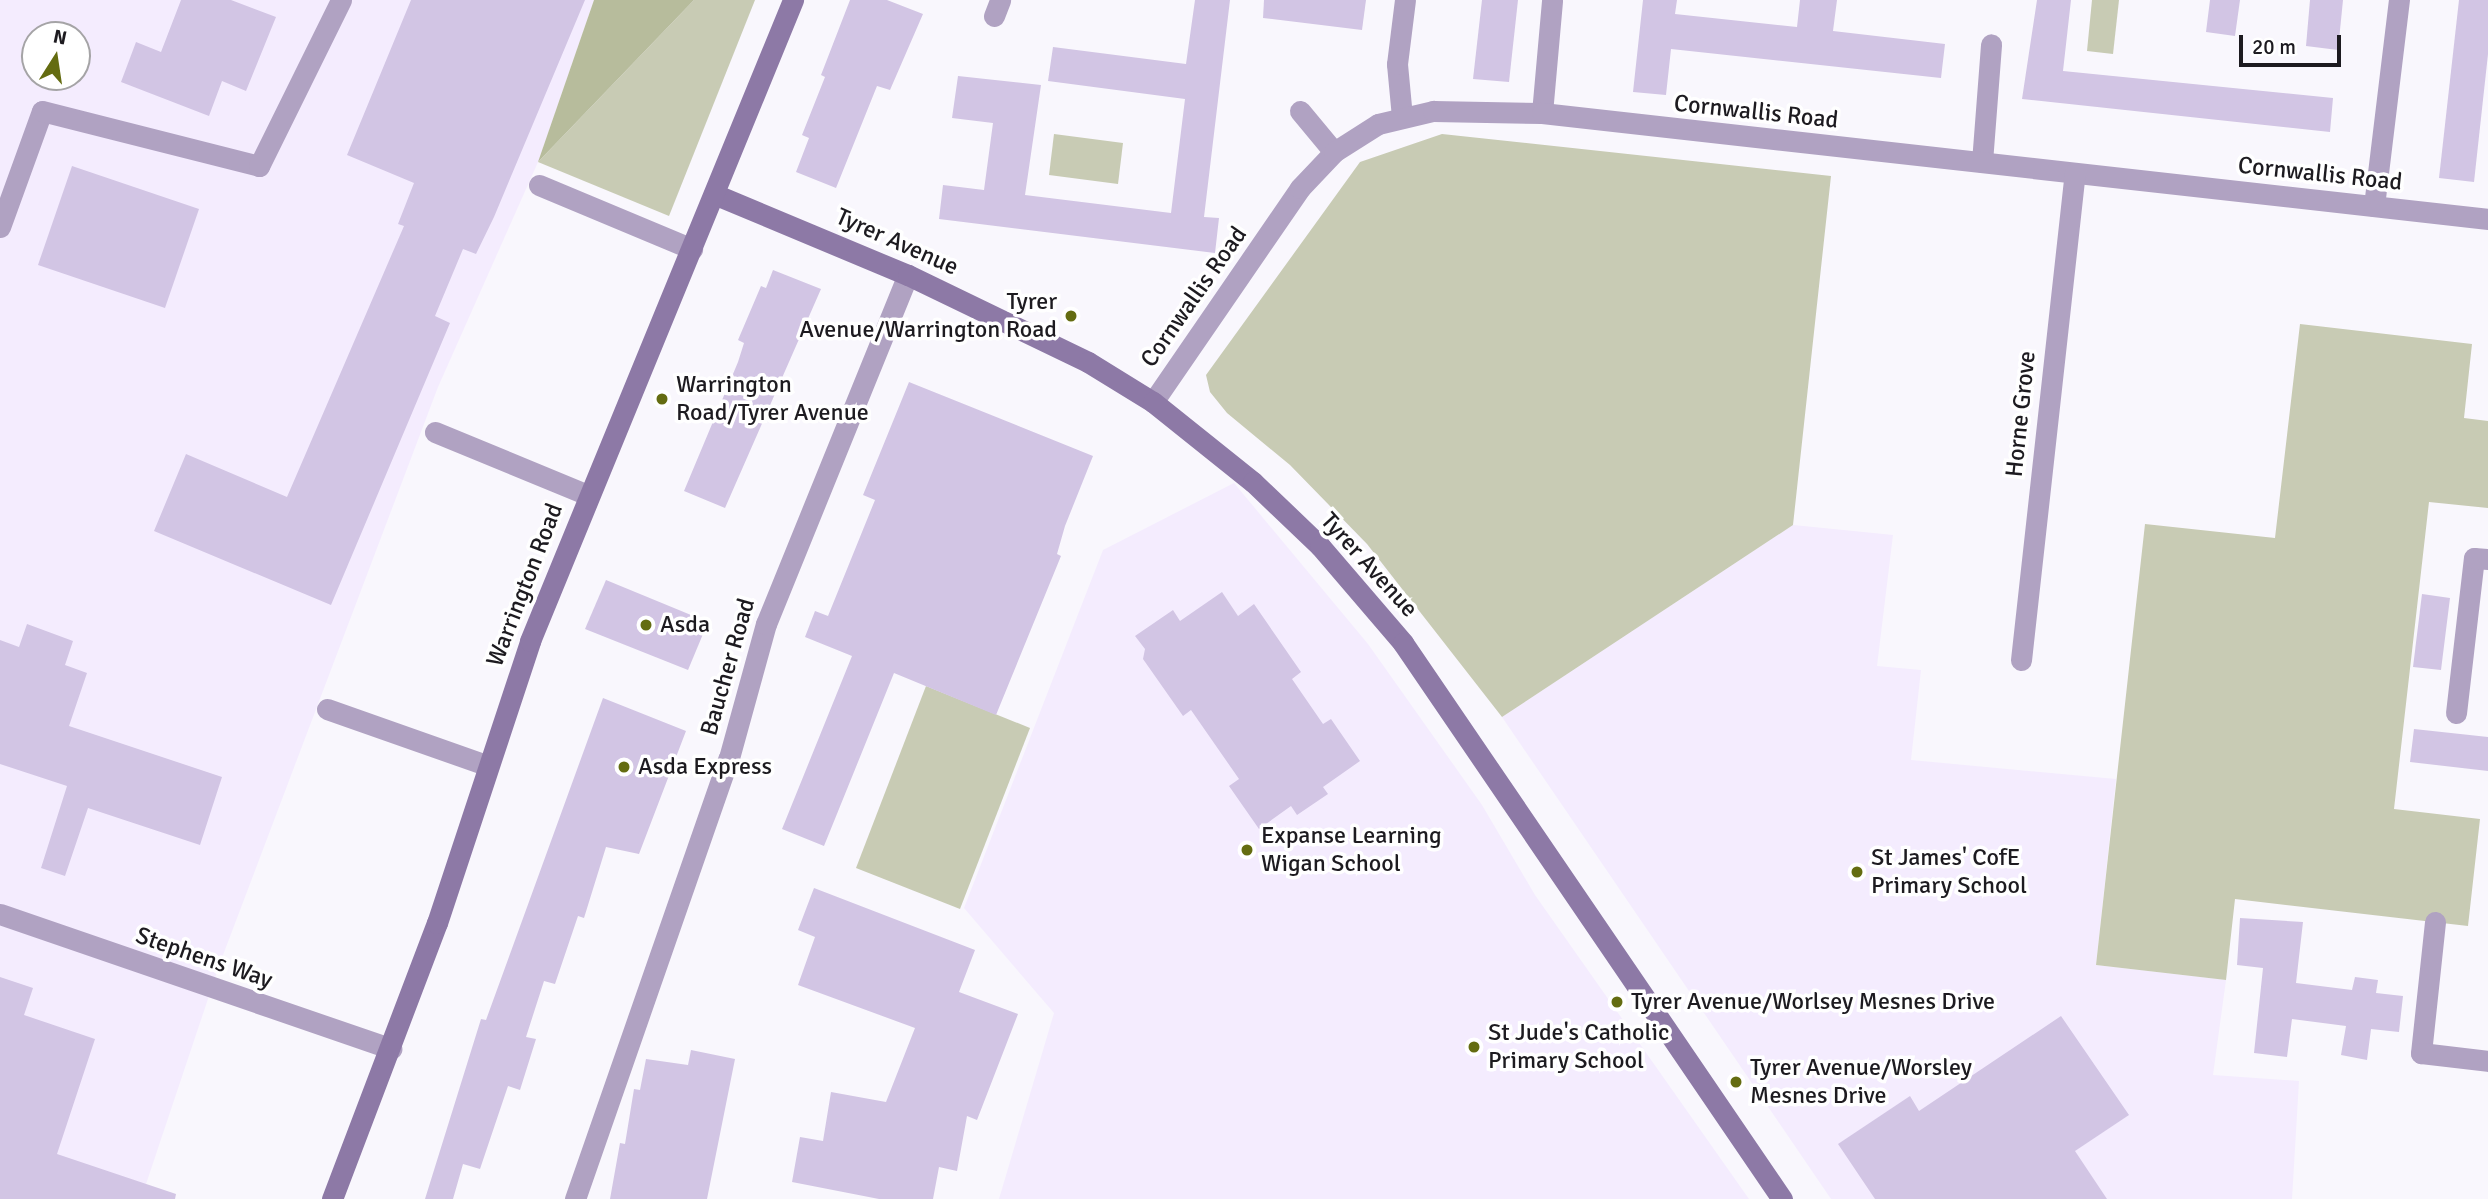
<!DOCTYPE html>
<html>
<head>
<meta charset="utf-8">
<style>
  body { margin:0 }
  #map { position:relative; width:2488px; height:1199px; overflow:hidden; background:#f9f7fd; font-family:Signika,sans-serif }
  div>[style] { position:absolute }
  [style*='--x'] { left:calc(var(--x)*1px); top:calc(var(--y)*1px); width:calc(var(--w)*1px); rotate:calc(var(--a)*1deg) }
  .built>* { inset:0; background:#f4ecfe }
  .green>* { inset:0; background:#c8cbb4 }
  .forest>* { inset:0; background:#b7bc9c }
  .building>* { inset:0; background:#d2c5e4 }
  .street>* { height:21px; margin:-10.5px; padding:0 10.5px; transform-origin:10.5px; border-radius:10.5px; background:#b0a2c2 }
  .secondary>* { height:21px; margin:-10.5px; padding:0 10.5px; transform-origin:10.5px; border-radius:10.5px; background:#8d79a6 }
  .dots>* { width:19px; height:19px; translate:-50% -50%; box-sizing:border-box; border:4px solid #fff; border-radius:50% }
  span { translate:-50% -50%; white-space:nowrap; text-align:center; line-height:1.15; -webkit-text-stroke:7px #fff; paint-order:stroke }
  .street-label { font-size:24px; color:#1d1b20 }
  .poi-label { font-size:24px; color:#1d1b20 }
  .right { translate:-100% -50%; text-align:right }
  .left { translate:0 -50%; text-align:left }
  .north { position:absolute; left:21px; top:21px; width:70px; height:70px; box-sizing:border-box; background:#fff; border:2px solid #a5a4a6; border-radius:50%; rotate:12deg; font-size:19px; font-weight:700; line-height:28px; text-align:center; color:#1d1b20 }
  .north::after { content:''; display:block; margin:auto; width:24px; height:32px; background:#646c11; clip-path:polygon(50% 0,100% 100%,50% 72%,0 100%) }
  .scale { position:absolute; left:2239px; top:35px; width:102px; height:32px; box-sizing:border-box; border:4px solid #1d1b20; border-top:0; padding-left:9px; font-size:21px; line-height:24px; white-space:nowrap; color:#1d1b20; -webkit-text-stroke:5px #fff; paint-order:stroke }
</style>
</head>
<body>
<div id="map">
  <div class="built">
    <i style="clip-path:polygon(evenodd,0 0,594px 0,538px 162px,438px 387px,220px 963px,141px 1199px,0 1199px,0 0,35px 35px,77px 35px,77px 77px,35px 77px,35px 35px)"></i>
    <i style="clip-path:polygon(1234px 483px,1368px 644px,1482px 805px,1535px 895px,1749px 1199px,999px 1199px,1054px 1013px,964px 908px,1103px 550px)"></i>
    <i style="clip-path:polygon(1793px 525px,1893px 535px,1877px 666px,1921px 670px,1911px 760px,2116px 779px,2096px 965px,2226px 980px,2213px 1075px,2299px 1081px,2292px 1199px,1831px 1199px,1502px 717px)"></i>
  </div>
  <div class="green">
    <i style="clip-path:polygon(694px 0,755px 0,669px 216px,538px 162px)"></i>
    <i style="clip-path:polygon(2092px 0,2119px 0,2113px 54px,2087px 51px)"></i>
    <i style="clip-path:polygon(1054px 134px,1123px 143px,1118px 184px,1049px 175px)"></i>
    <i style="clip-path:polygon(1442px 134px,1831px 176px,1793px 525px,1502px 717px,1367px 544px,1290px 465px,1227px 413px,1210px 392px,1206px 375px,1360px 162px)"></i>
    <i style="clip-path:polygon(2300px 324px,2472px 344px,2464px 418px,2488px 421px,2488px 508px,2429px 502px,2394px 809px,2480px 819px,2468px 926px,2235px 899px,2226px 980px,2096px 965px,2145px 524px,2275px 538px)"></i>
    <i style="clip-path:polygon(926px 686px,1030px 728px,960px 909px,856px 868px)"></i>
  </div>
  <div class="forest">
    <i style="clip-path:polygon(594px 0,694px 0,538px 162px)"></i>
  </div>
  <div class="building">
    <i style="clip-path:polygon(181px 0,231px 0,276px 17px,246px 91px,222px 81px,209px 116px,121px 82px,136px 42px,161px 52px)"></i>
    <i style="clip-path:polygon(411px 0,585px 0,494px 217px,476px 254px,463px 249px,435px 316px,450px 323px,331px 605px,154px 531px,186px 454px,287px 497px,404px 226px,398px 224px,414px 183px,347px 155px)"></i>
    <i style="clip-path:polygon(850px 0,887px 0,923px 14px,890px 90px,877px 86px,836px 188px,796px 172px,809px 138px,802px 135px,825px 77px,821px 75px)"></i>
    <i style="clip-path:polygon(1195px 0,1230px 0,1204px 217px,1219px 218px,1215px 253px,939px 219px,943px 185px,984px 190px,993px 123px,952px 118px,958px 76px,1041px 85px,1025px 195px,1171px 213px,1185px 99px,1048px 81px,1053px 47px,1186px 64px)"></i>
    <i style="clip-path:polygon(1264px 0,1366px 0,1362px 30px,1263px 18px)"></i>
    <i style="clip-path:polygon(1482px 0,1518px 0,1509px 82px,1473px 79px)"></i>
    <i style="clip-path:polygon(1643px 0,1677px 0,1675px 14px,1797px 27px,1800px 0,1837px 0,1833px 31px,1945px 44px,1941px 78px,1671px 49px,1666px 95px,1633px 92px)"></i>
    <i style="clip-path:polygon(2037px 0,2071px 0,2063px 71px,2333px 98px,2330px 132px,2022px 99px)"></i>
    <i style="clip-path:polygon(2210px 0,2240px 0,2235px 36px,2206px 32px)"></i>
    <i style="clip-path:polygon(2310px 0,2343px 0,2338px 50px,2306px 46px)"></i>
    <i style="clip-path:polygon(2459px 0,2488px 0,2488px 54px,2474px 182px,2439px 178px)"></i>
    <i style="clip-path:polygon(72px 166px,199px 209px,165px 308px,38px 265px)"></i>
    <i style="clip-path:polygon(773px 270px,821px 289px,725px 508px,684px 491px,738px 362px,744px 343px,738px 340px,761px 286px,766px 288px)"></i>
    <i style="clip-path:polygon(909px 382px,1093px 456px,1065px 526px,1057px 554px,1061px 556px,996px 715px,894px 673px,824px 846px,782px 829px,852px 656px,805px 637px,815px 611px,828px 616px,875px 500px,863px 495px)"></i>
    <i style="clip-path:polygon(606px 580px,708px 622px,688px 670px,585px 629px)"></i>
    <i style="clip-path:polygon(1222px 592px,1238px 616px,1254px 604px,1301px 672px,1292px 679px,1323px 724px,1331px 719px,1360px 761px,1323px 787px,1328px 794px,1297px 815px,1291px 806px,1259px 829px,1229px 786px,1239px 779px,1191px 710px,1183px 716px,1143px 659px,1145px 649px,1135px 636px,1173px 610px,1180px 621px)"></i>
    <i style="clip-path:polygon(2422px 594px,2450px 598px,2441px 670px,2413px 667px)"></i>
    <i style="clip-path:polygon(27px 624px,73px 641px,65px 665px,87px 673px,69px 726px,222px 777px,200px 845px,88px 808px,65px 876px,41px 868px,67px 786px,0 764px,0 640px,19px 647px)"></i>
    <i style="clip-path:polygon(603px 698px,686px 731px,639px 854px,606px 847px,584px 918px,578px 916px,555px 984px,544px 981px,526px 1037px,536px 1039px,520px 1090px,508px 1086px,480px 1169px,463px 1164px,453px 1199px,425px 1199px,481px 1019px,486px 1020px)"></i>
    <i style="clip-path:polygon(2414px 729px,2488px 737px,2488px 771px,2410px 762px)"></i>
    <i style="clip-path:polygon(814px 888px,975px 950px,959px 992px,1018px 1014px,977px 1120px,967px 1116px,957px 1171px,939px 1167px,933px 1199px,879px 1199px,792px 1182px,800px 1137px,823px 1141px,831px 1092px,886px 1102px,915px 1028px,798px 985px,815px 937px,798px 930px)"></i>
    <i style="clip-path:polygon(2240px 918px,2303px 922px,2296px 983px,2352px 990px,2355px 977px,2378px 980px,2376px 993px,2403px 996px,2399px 1032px,2371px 1029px,2367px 1060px,2341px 1055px,2346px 1026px,2292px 1019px,2287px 1057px,2254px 1053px,2263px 968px,2237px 965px)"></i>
    <i style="clip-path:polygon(0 977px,33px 988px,24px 1015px,95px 1039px,57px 1154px,176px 1194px,175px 1199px,0 1199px)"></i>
    <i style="clip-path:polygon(2061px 1016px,2129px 1115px,2075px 1151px,2107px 1199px,1875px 1199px,1838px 1144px,1910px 1096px,1919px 1111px)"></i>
    <i style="clip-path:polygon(691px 1050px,735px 1059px,707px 1199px,610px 1199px,620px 1143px,625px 1144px,634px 1089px,640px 1090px,646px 1059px,688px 1065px)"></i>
  </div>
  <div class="street">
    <i style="--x:994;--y:16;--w:17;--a:-69"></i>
    <i style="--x:1300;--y:111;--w:53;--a:50.3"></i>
    <i style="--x:1542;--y:113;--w:113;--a:-84.9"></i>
    <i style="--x:1402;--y:117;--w:53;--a:-95.4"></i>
    <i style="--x:1397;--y:64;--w:64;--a:-82.9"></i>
    <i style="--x:1982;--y:162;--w:118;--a:-85.6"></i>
    <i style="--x:539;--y:185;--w:166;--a:22.7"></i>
    <i style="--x:2374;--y:206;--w:208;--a:-83.1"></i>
    <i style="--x:0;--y:227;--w:123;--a:-70.1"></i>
    <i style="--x:42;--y:111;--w:224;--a:14.2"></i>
    <i style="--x:259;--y:166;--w:185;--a:-63.7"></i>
    <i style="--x:1153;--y:402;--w:260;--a:-55.5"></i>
    <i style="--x:1300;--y:188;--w:50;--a:-46.6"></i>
    <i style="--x:1334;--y:152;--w:52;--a:-32.5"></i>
    <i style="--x:1378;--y:124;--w:57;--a:-13.3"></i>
    <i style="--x:1433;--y:111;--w:109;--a:1.1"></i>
    <i style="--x:1542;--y:113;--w:952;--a:6.39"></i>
    <i style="--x:435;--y:432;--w:165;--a:22.4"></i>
    <i style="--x:2021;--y:660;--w:490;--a:-83.7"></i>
    <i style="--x:327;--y:709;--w:169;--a:19.4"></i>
    <i style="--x:2456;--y:713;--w:156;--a:-83.4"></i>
    <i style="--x:2474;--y:558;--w:14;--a:4"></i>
    <i style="--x:0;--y:914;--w:414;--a:19"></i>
    <i style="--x:2435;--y:922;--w:132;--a:96.1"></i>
    <i style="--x:2421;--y:1053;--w:67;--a:6.8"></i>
    <i style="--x:575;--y:1199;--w:467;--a:-70.8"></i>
    <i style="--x:729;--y:758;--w:139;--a:-74.6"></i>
    <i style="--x:766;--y:624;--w:377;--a:-67.9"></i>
  </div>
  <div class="secondary">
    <i style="--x:714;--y:194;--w:210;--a:22.7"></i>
    <i style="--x:908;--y:275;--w:200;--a:25.8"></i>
    <i style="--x:1088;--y:362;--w:76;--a:31.6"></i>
    <i style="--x:1153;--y:402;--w:128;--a:38.7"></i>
    <i style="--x:1253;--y:482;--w:93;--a:43.7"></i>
    <i style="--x:1320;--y:546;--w:128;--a:49.4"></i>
    <i style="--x:1403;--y:643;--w:673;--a:55.72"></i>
    <i style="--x:332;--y:1199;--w:295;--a:-69.2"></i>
    <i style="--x:437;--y:923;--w:297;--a:-71.7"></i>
    <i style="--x:530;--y:641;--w:693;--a:-67.69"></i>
  </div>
  <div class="dots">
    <i style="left:1071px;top:316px;background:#646c11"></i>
    <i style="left:662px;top:399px;background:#646c11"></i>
    <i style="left:646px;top:625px;background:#646c11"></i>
    <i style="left:624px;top:767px;background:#646c11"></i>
    <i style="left:1247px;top:850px;background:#646c11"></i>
    <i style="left:1857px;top:872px;background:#646c11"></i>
    <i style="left:1617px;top:1002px;background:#646c11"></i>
    <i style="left:1474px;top:1047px;background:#646c11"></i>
    <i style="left:1736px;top:1082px;background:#646c11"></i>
  </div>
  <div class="street-label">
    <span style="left:1756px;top:112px;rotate:6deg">Cornwallis Road</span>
    <span style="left:2320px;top:174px;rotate:6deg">Cornwallis Road</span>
    <span style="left:897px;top:242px;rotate:24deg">Tyrer Avenue</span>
    <span style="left:1194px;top:297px;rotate:-55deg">Cornwallis Road</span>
    <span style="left:2021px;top:414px;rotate:-84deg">Horne Grove</span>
    <span style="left:1369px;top:565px;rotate:48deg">Tyrer Avenue</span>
    <span style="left:525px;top:585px;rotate:-69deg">Warrington Road</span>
    <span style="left:728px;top:667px;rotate:-74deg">Baucher Road</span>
    <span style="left:204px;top:958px;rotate:19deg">Stephens Way</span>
  </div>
  <div class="poi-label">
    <span class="right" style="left:1057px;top:316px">Tyrer<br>Avenue/Warrington Road</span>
    <span class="left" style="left:676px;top:399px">Warrington<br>Road/Tyrer Avenue</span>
    <span class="left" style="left:660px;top:625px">Asda</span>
    <span class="left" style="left:638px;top:767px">Asda Express</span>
    <span class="left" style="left:1261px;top:850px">Expanse Learning<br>Wigan School</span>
    <span class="left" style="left:1871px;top:872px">St James' CofE<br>Primary School</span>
    <span class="left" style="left:1631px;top:1002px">Tyrer Avenue/Worlsey Mesnes Drive</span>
    <span class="left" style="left:1488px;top:1047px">St Jude's Catholic<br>Primary School</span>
    <span class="left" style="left:1750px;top:1082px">Tyrer Avenue/Worsley<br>Mesnes Drive</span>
  </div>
  <div class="north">N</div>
  <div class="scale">20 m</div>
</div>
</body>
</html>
